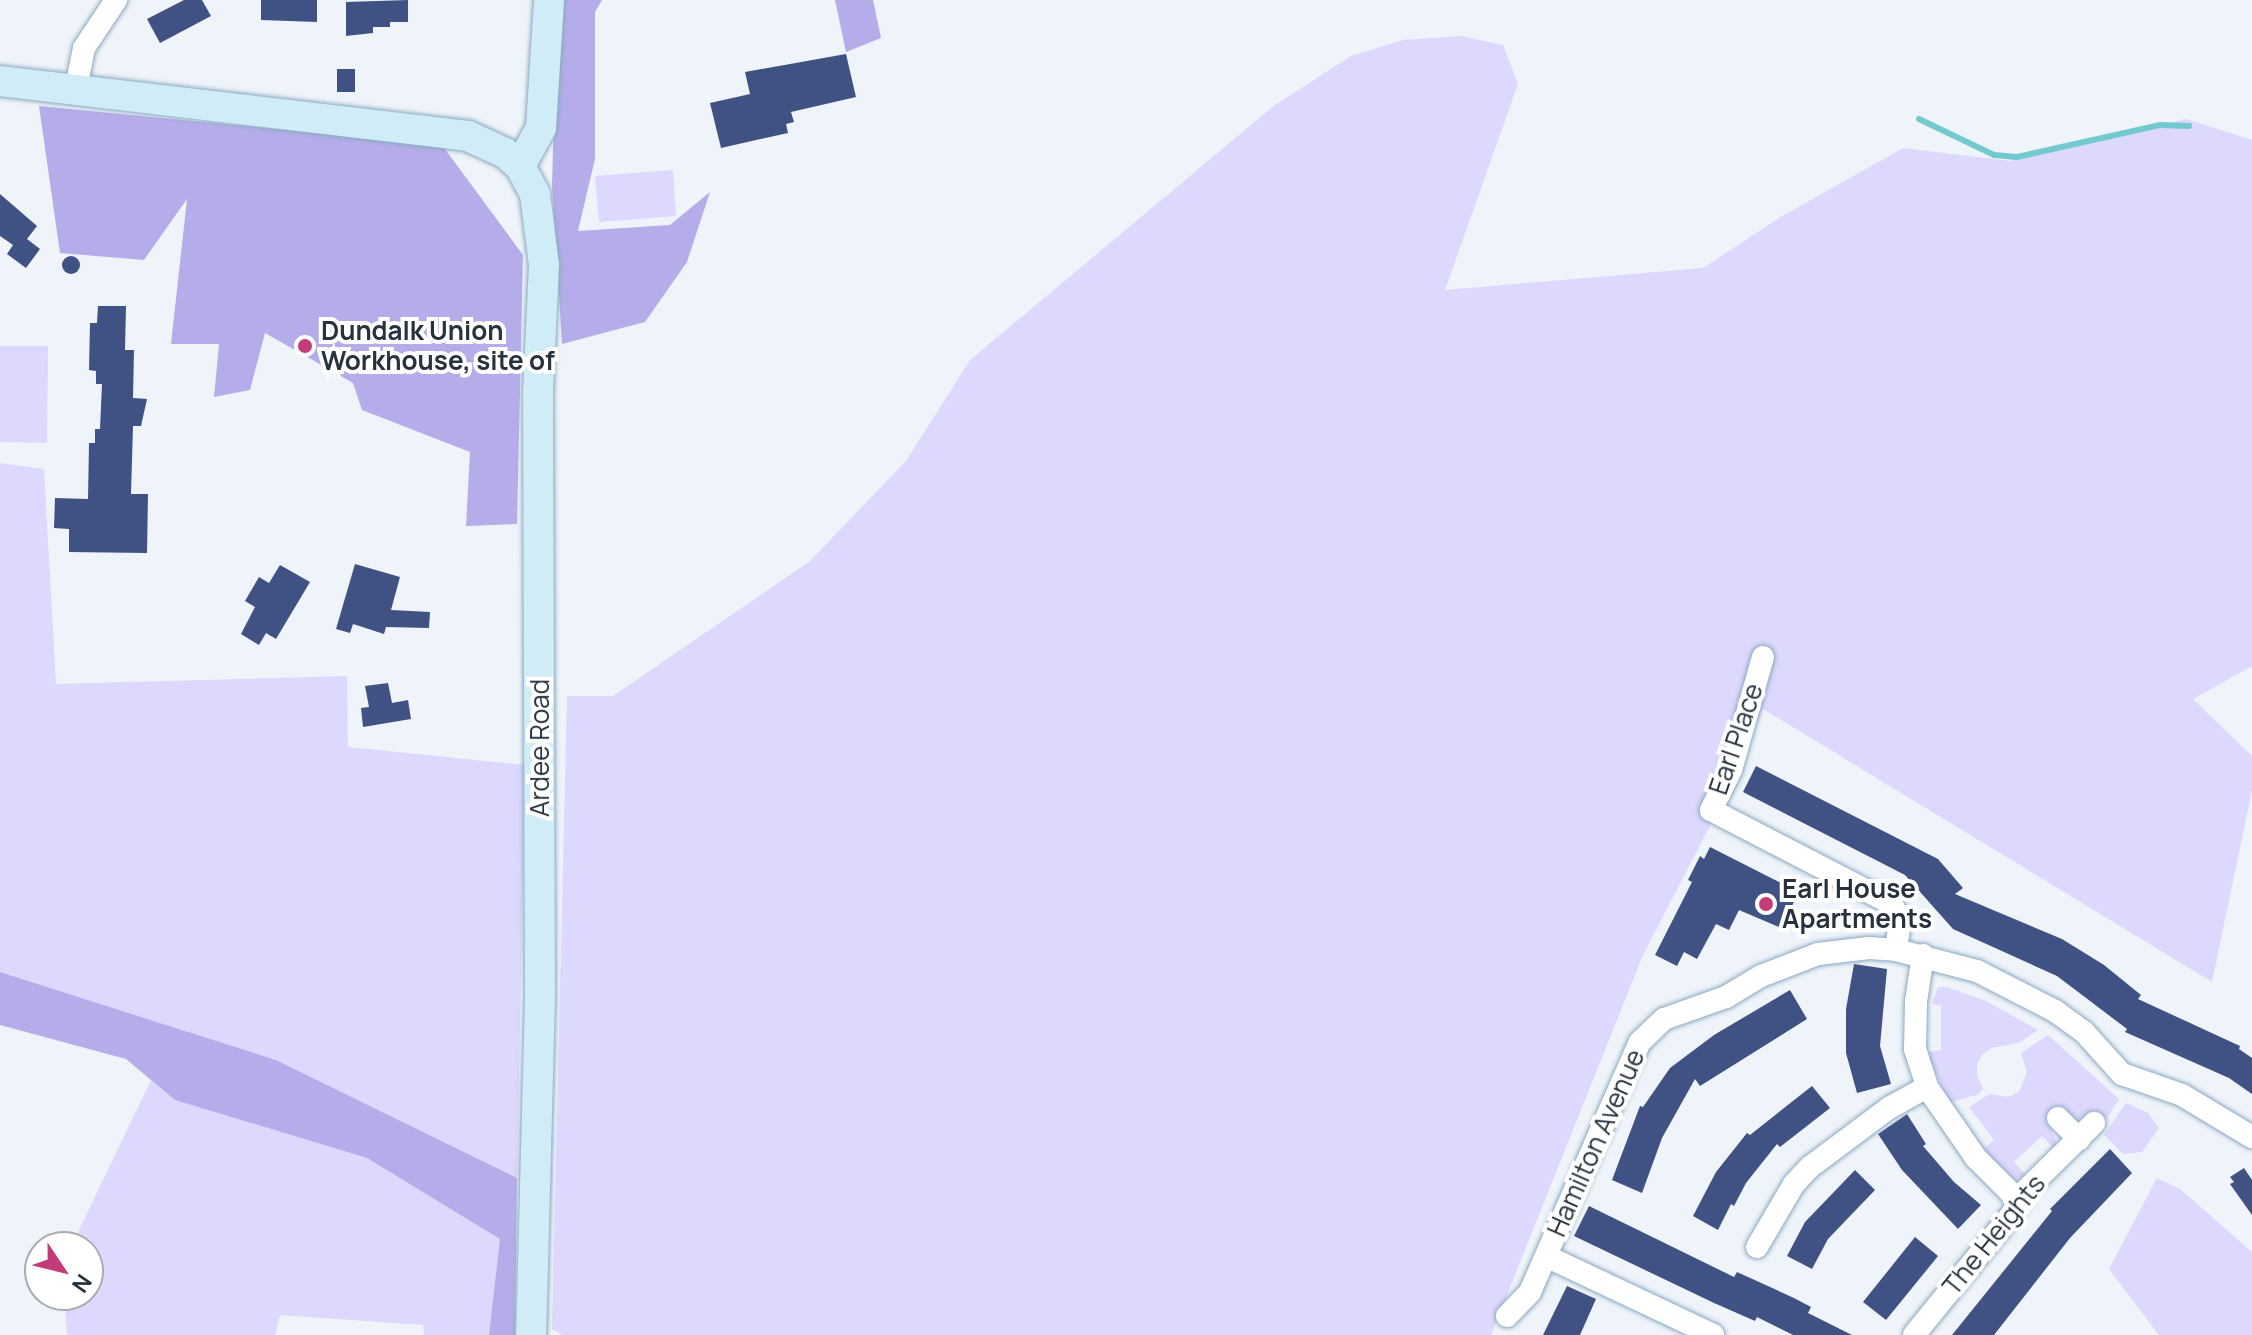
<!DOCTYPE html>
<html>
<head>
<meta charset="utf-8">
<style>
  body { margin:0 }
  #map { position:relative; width:2252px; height:1335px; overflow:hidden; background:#eef4f9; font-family:Manrope,sans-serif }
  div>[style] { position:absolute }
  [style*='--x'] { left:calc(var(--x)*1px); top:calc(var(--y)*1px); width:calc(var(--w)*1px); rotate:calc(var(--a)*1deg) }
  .green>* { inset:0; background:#dcd8fe }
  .forest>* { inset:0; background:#b5ade9 }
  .stream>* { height:6px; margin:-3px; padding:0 3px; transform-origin:3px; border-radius:3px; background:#72cacf }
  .building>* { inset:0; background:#405283 }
  .round { border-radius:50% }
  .roads { filter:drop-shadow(0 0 2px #8ba8c2) drop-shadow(0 0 2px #8ba8c2) }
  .street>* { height:22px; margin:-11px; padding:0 11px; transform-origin:11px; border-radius:11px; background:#fff }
  .secondary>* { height:30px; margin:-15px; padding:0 15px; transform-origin:15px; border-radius:15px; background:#d0edf7 }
  .dots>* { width:22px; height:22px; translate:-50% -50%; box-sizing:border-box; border:4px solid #fff; border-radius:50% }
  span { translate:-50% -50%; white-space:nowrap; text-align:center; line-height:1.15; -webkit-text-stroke:8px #fff; paint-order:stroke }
  .poi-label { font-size:26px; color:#26323d; font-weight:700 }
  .left { translate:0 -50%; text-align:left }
  .street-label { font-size:26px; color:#26323d }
  .north { position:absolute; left:24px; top:1231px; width:80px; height:80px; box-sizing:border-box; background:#fff; border:2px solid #a8adb1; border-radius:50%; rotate:125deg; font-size:22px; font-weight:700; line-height:32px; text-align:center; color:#26323d }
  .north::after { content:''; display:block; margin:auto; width:28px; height:36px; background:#c33b78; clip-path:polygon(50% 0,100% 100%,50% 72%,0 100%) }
</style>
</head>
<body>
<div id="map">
  <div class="green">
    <i style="clip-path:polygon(1461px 36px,1503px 45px,1518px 84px,1445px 290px,1703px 268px,1779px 218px,1903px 148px,2010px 161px,2186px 119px,2252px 140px,2252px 666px,2193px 699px,2252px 756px,2252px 790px,2212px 982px,1763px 709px,1712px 822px,1643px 955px,1491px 1335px,562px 1335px,552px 1329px,567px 696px,613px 696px,810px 561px,906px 461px,970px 360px,1275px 105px,1351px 56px,1403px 40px)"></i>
    <i style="clip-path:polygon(673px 170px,676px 216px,599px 222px,595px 176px)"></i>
    <i style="clip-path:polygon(0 346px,48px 346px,47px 443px,0 442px)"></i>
    <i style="clip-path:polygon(0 463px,44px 469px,56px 684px,347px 676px,348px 747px,525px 765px,517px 1178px,276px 1060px,0 972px)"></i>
    <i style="clip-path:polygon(1938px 987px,1947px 987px,1986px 1001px,2038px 1030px,2019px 1043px,1991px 1048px,1982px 1055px,1977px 1064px,1977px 1076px,1983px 1088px,1979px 1094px,1949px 1103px,1927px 1052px,1941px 1050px,1941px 1006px,1932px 1004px)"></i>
    <i style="clip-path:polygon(2048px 1035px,2119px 1099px,2102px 1126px,2092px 1117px,2049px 1123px,2058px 1147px,2055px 1149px,2042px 1136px,2014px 1162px,2026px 1175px,2015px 1179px,1982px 1150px,1994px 1140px,1969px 1107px,1990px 1094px,2008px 1097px,2019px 1092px,2027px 1072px,2021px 1053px)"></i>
    <i style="clip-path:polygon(151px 1080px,176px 1100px,367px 1158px,501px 1239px,489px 1335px,424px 1335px,423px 1325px,280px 1315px,275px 1335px,67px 1335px,64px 1295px,88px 1295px,88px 1247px,75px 1247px,79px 1230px)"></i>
    <i style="clip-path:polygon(2126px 1103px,2148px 1113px,2159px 1128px,2142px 1152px,2123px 1154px,2104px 1135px)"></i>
    <i style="clip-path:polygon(2157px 1178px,2180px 1189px,2252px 1252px,2252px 1335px,2159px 1335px,2109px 1269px)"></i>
  </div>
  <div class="forest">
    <i style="clip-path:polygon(557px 0,602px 0,595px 12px,595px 159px,578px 231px,670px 225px,710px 192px,687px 262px,645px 322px,562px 344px,552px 185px)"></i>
    <i style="clip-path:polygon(835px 0,873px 0,881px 38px,846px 52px)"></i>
    <i style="clip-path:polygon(39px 106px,442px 145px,523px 255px,517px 524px,466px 526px,470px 452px,362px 410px,353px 383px,265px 333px,250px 390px,214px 397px,219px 344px,171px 344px,187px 199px,144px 260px,60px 253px)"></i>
    <i style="clip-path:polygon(0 972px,276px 1060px,517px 1178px,515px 1335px,489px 1335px,500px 1239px,367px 1158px,175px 1100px,126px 1059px,0 1025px)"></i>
  </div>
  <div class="stream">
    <i style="--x:1919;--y:119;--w:83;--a:25.6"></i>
    <i style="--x:1994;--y:155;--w:23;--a:5"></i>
    <i style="--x:2017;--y:157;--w:147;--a:-12.6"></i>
    <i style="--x:2160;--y:125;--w:29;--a:2"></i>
  </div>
  <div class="building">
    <i style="clip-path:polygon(184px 0,202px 0,211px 16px,160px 43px,147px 19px)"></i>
    <i style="clip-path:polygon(261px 0,317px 0,317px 22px,261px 20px)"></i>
    <i style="clip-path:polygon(408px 0,408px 22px,390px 22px,390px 27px,373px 27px,373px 33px,346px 36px,346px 2px)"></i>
    <i style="clip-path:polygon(846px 54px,856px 97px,791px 112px,794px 122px,786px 124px,788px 133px,721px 148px,710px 103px,750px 94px,745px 72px)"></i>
    <i style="clip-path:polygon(337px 69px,355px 69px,355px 92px,337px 92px)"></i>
    <i style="clip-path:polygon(0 194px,37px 226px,27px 239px,40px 249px,26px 268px,7px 254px,13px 245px,0 236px)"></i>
    <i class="round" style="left:62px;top:256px;width:18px;height:18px"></i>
    <i style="clip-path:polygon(98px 306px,126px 306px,125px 350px,134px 350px,133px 398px,147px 399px,141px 426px,133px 426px,131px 494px,148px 494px,147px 553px,69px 552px,69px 529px,54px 528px,55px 498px,88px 499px,89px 443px,95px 443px,95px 429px,100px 429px,102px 384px,96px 384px,96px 371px,89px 370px,90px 323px,97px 323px)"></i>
    <i style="clip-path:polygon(355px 564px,400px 577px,391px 610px,430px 612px,429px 628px,386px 627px,384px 634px,353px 624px,350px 633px,336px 629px)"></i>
    <i style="clip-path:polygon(280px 565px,310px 582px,276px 639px,266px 633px,259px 645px,241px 634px,255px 607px,245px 601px,259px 577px,269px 583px)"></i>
    <i style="clip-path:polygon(388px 683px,392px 703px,408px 700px,411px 719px,363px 727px,361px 708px,369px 707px,365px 686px)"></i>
    <i style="clip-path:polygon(1756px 766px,1938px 859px,1963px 888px,1955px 894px,2062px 939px,2104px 965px,2141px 995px,2138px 999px,2240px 1046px,2239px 1049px,2252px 1058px,2252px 1094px,2229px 1078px,2125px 1032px,2127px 1029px,2057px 976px,1953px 929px,1905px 875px,1743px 792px)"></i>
    <i style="clip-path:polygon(1710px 847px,1799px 892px,1781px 928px,1739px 910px,1729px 930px,1716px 924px,1697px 959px,1684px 952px,1677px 966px,1655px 955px,1692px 882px,1688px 880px,1700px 856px,1704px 859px)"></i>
    <i style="clip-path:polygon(1854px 964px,1887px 969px,1880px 1046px,1891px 1084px,1857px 1093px,1846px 1053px,1846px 1009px)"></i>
    <i style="clip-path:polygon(1790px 990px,1807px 1019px,1700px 1086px,1695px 1079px,1662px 1138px,1642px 1193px,1612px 1180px,1640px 1106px,1643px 1107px,1670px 1068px,1714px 1035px)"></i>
    <i style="clip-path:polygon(1812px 1086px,1830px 1108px,1780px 1147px,1777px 1144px,1746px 1183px,1734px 1206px,1731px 1204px,1718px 1230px,1693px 1216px,1716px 1172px,1747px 1133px,1750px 1135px)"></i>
    <i style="clip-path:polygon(1907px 1114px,1926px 1144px,1923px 1146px,1954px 1182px,1981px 1205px,1958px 1229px,1902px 1170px,1878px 1134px)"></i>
    <i style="clip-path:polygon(2110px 1149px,2132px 1173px,2070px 1238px,1994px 1335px,1952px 1335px,2052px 1211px,2050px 1209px)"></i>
    <i style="clip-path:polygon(2244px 1168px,2252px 1180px,2252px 1215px,2230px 1184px,2234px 1182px,2230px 1177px)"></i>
    <i style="clip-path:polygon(1855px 1170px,1875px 1190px,1828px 1239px,1812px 1269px,1787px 1256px,1805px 1222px)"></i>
    <i style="clip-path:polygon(1589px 1206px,1734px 1277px,1737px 1272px,1794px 1298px,1811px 1307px,1808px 1313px,1852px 1335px,1793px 1335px,1757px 1317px,1755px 1321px,1714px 1303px,1574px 1236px)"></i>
    <i style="clip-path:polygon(1915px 1237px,1938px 1256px,1886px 1320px,1863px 1302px)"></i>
    <i style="clip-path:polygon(1567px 1286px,1596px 1299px,1580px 1335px,1543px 1335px)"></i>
  </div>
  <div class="roads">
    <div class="street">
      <i style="--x:76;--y:88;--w:41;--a:-78.7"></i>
      <i style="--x:84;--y:48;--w:58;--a:-56.3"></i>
      <i style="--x:1763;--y:657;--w:117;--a:105.8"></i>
      <i style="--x:1731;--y:770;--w:45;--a:116.6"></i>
      <i style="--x:1711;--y:810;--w:204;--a:27.4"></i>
      <i style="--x:1892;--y:904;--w:19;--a:65"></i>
      <i style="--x:1900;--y:921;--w:29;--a:98"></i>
      <i style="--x:1923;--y:955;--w:48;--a:98.5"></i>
      <i style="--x:1916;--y:1002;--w:47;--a:91.2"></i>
      <i style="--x:1915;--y:1049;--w:40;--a:72"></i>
      <i style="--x:1927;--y:1087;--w:86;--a:55.4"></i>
      <i style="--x:1976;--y:1158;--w:61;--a:45"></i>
      <i style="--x:2058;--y:1118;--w:30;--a:45"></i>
      <i style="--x:1757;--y:1247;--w:73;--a:-59.6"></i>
      <i style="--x:1794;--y:1184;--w:23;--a:-47"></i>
      <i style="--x:1810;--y:1167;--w:99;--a:-36.8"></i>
      <i style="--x:1889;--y:1108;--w:43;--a:-28.9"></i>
      <i style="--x:1546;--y:1256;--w:185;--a:25.3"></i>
      <i style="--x:1507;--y:1316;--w:33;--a:-46"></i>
      <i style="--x:1530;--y:1292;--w:273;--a:-66.3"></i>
      <i style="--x:1640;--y:1042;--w:33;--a:-44"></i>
      <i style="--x:1664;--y:1019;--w:66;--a:-19.5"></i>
      <i style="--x:1726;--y:997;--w:41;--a:-31"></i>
      <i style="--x:1761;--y:976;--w:61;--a:-21.1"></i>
      <i style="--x:1818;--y:954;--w:51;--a:-6.7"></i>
      <i style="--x:1869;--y:948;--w:27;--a:4"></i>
      <i style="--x:1896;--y:950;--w:84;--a:14.5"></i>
      <i style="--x:1977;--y:971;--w:88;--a:27.1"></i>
      <i style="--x:2055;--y:1011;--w:36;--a:36"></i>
      <i style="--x:2084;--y:1032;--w:57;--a:47.9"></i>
      <i style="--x:2122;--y:1074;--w:64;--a:19.3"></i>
      <i style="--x:2182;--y:1095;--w:82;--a:31"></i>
      <i style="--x:1914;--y:1335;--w:156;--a:-51"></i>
      <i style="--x:2012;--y:1214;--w:24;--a:-62"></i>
      <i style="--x:2023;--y:1193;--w:100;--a:-44.6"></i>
    </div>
    <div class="secondary">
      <i style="--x:0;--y:81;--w:471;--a:6.7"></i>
      <i style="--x:468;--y:136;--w:41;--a:24.7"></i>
      <i style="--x:505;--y:153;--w:20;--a:41"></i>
      <i style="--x:520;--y:166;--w:32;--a:62"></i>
      <i style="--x:535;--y:194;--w:72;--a:82.8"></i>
      <i style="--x:544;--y:265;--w:126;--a:92.7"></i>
      <i style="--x:538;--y:391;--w:607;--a:89.81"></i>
      <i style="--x:540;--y:998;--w:337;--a:91.5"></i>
      <i style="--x:520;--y:166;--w:43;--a:-61.1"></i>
      <i style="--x:541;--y:128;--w:128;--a:-86.4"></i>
    </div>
  </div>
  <div class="dots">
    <i style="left:305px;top:346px;background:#c33b78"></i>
    <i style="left:1766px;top:904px;background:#c33b78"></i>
  </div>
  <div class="poi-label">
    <span class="left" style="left:321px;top:346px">Dundalk Union<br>Workhouse, site of</span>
    <span class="left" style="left:1782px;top:904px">Earl House<br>Apartments</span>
  </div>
  <div class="street-label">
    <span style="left:1736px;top:739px;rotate:-71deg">Earl Place</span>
    <span style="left:540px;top:748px;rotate:-90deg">Ardee Road</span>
    <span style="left:1596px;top:1143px;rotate:-66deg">Hamilton Avenue</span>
    <span style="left:1994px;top:1235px;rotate:-51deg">The Heights</span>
  </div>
  <div class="north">N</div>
</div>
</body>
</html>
